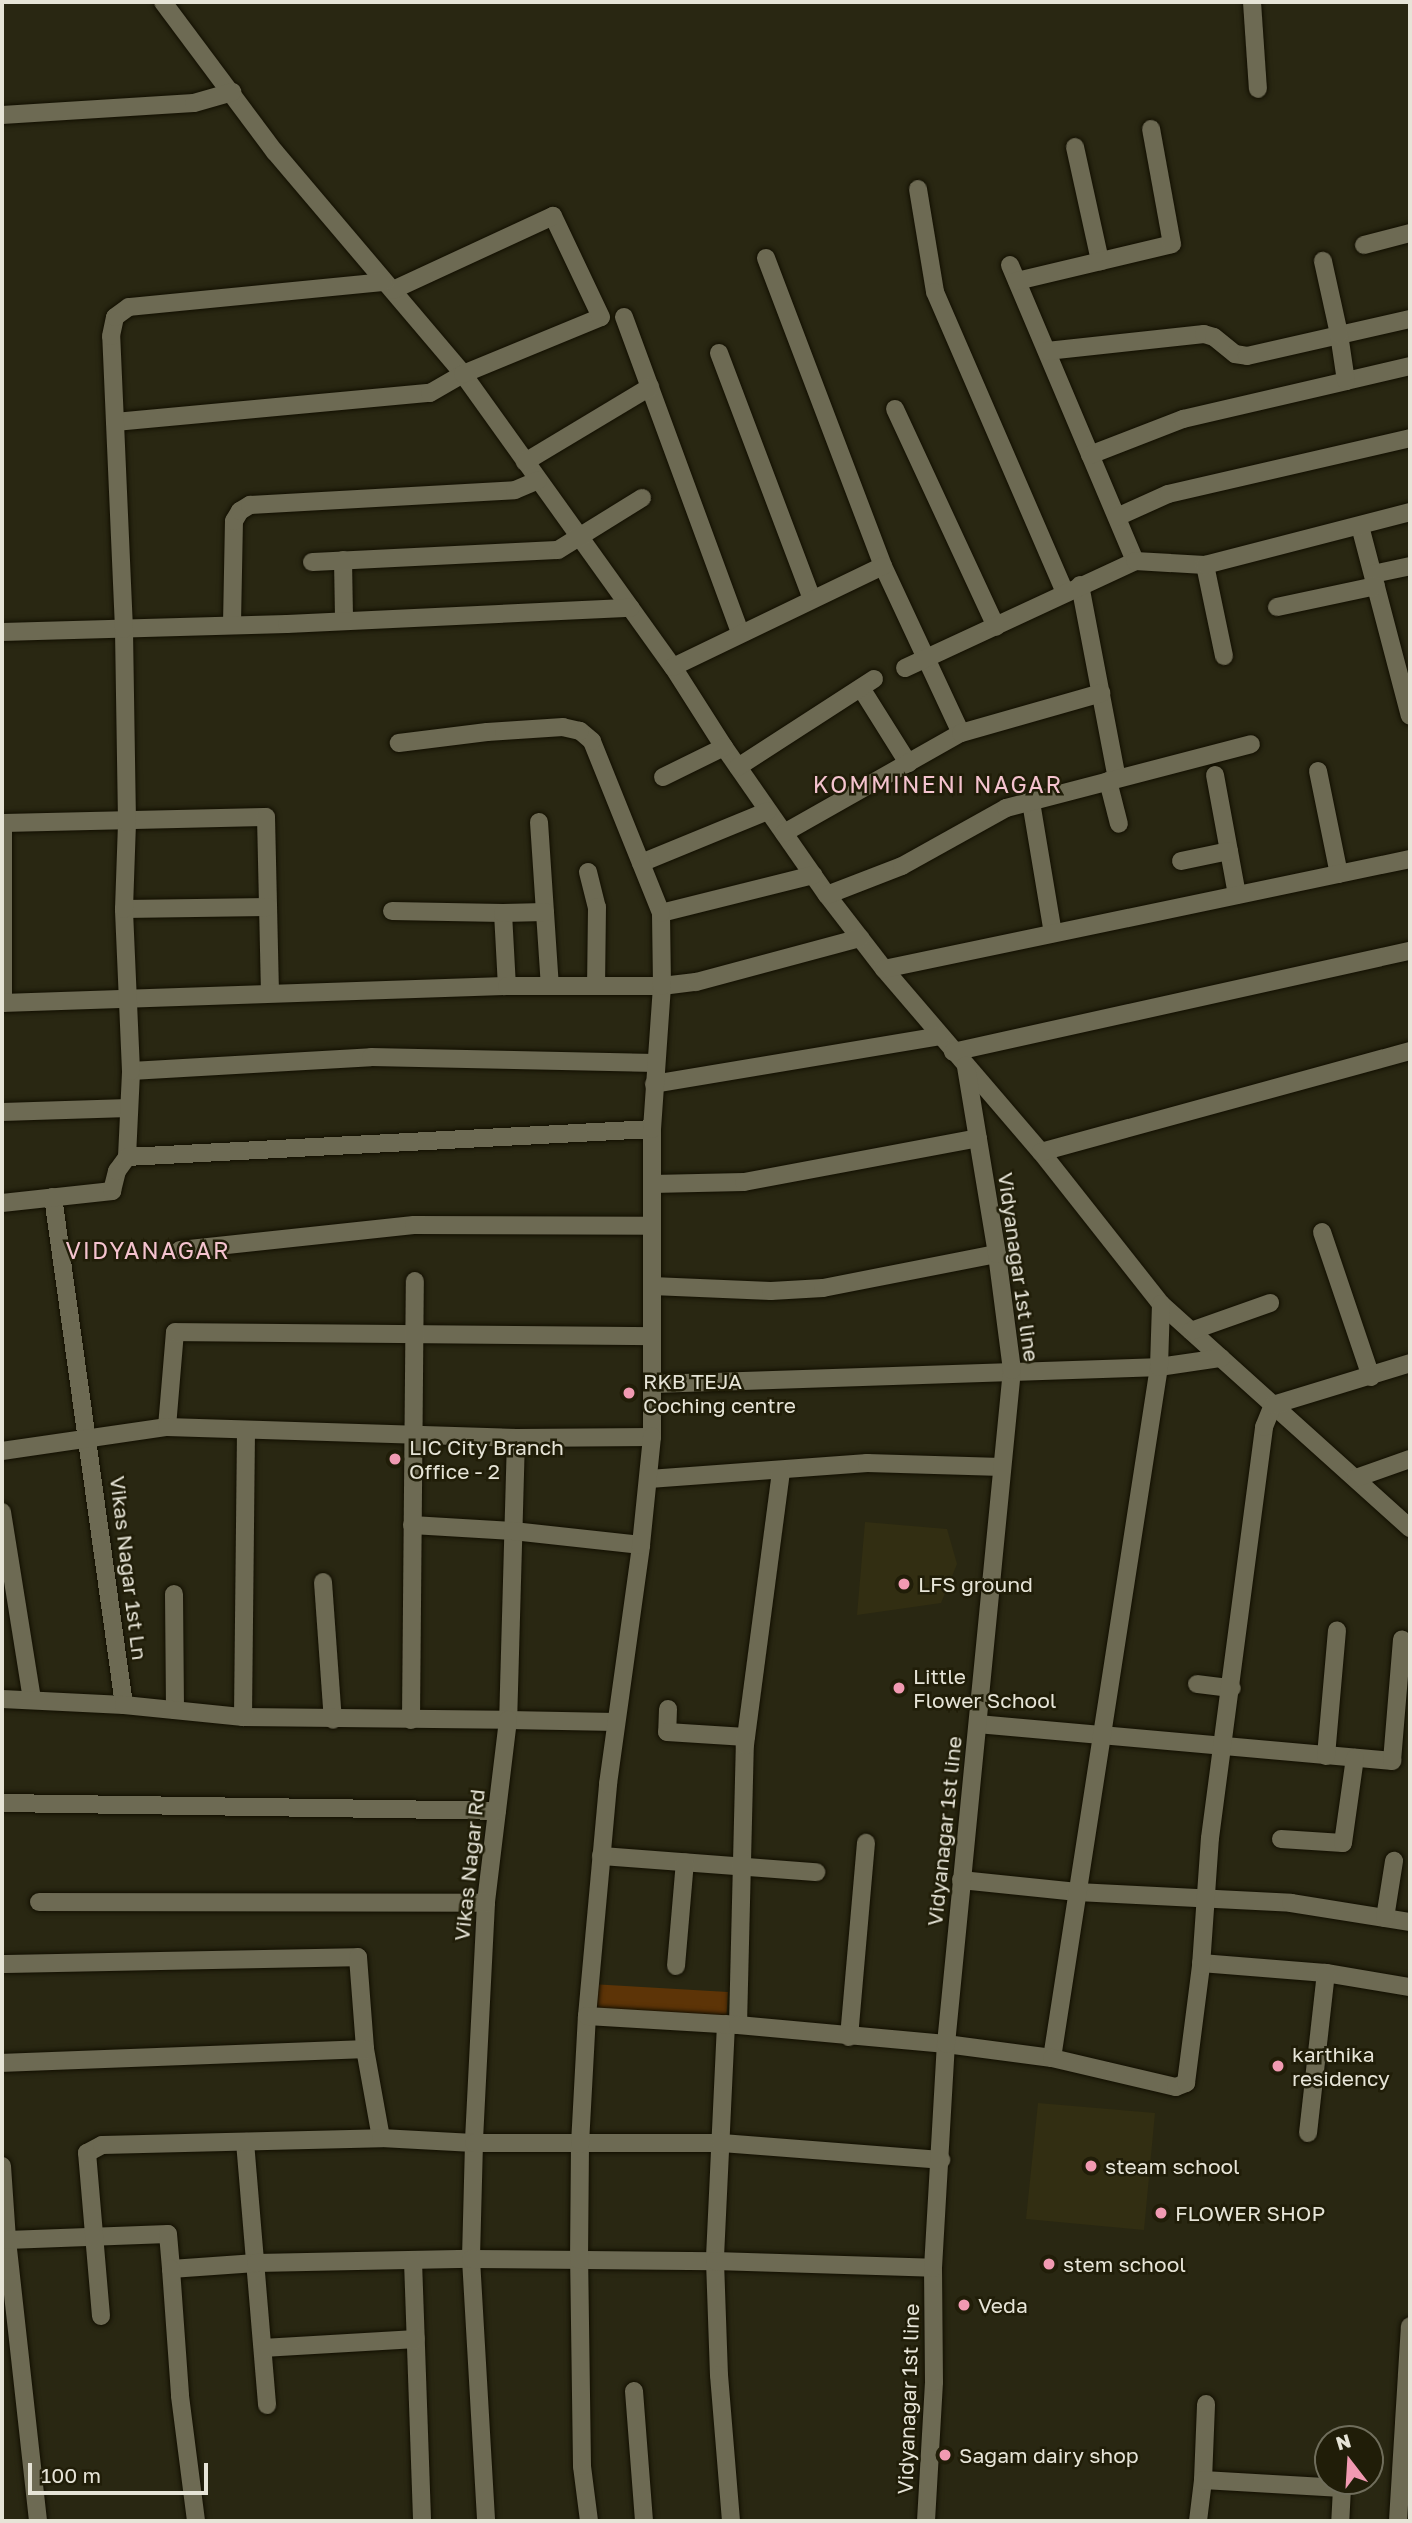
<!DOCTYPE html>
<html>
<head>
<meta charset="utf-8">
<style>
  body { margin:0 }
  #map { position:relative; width:1412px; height:2523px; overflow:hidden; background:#292712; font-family:"Golos Text",sans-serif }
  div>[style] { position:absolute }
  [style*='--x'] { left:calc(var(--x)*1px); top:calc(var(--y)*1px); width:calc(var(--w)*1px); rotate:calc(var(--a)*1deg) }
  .built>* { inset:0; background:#322e12 }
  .green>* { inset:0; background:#5d3407 }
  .roads { filter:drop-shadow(0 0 2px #120f00) drop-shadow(0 0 2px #120f00) }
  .minor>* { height:18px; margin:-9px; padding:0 9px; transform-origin:9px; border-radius:9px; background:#6d6a53 }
  .dots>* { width:19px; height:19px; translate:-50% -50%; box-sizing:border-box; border:4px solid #201d08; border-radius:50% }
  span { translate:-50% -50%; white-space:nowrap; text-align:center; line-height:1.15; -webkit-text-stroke:5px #201d08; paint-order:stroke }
  .street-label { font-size:21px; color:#e6e4d7 }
  .poi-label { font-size:21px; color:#e6e4d7 }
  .left { translate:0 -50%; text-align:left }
  .neighbourhood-label { font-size:23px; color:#f5c3cf; letter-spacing:2px }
  .frame { position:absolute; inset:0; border:4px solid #e6e4d7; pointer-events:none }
  .north { position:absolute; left:1314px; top:2425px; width:70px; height:70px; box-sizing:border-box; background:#201d08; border:2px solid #6f6d5b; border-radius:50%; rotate:343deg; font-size:19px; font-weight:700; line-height:28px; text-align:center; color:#e6e4d7 }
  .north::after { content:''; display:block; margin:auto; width:24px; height:32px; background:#f19ab2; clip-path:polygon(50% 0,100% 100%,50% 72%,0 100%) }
  .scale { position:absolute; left:28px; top:2463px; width:180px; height:32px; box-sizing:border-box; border:4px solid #e6e4d7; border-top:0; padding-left:9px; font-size:21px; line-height:24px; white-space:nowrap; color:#e6e4d7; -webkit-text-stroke:5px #201d08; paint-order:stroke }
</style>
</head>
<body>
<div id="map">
  <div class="built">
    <i style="clip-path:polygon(865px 1522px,947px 1529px,957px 1564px,941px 1603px,857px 1615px)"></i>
    <i style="clip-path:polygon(1038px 2103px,1155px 2113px,1144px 2230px,1026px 2219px)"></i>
  </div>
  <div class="green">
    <i style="clip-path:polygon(591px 1984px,728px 1992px,726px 2024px,587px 2016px)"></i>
  </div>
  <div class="roads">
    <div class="minor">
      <i style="--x:163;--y:2;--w:187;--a:53.3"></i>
      <i style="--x:275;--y:152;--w:291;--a:49.7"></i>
      <i style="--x:463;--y:374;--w:360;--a:54.4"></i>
      <i style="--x:673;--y:667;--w:95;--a:57.5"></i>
      <i style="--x:724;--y:747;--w:180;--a:55.2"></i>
      <i style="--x:827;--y:895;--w:93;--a:52.4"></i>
      <i style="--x:884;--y:969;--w:241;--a:49.4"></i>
      <i style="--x:1041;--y:1152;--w:194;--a:51.7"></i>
      <i style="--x:1161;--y:1304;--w:335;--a:42"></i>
      <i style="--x:1252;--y:2;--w:87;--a:86.1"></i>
      <i style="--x:2;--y:115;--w:192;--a:-3.6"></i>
      <i style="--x:194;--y:103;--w:40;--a:-16"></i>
      <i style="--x:1075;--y:147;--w:117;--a:77.6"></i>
      <i style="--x:918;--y:189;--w:104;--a:80.6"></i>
      <i style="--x:935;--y:292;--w:327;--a:66.6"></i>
      <i style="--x:1364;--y:245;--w:48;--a:-14.6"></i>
      <i style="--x:766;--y:258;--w:329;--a:69.2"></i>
      <i style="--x:883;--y:566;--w:184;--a:65"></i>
      <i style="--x:1010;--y:265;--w:321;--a:67.1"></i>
      <i style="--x:1017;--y:281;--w:159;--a:-13.4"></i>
      <i style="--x:1172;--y:244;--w:117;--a:-100.3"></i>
      <i style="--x:624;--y:317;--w:336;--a:69.8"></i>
      <i style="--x:1047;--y:351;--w:158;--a:-6.2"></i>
      <i style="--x:1204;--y:334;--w:10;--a:17"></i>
      <i style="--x:1214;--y:337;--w:27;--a:39"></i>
      <i style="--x:1235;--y:354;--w:12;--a:9"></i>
      <i style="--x:1247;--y:356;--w:167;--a:-12.8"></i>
      <i style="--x:719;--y:353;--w:263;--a:69.3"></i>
      <i style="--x:1346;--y:381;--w:66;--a:-13.2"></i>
      <i style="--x:895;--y:409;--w:240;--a:65.1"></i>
      <i style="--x:115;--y:422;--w:316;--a:-5.3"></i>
      <i style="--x:430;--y:393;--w:38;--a:-30"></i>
      <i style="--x:463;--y:374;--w:149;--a:-22.4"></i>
      <i style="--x:601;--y:317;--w:112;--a:-115.4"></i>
      <i style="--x:553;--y:216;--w:176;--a:155.2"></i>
      <i style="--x:1090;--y:455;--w:100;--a:-21.2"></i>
      <i style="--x:1183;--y:419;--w:167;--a:-13.1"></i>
      <i style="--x:1346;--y:381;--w:48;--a:-98.5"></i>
      <i style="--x:1339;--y:334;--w:75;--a:-102.4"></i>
      <i style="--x:525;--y:462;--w:146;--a:-31"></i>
      <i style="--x:1117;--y:517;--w:56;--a:-24.3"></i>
      <i style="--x:1168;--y:494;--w:248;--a:-13"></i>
      <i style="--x:1360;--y:526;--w:196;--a:75.3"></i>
      <i style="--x:343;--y:560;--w:60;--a:89"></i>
      <i style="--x:312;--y:562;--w:246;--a:-2.8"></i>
      <i style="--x:558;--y:550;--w:99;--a:-31.8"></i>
      <i style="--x:1205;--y:565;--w:93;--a:78.2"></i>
      <i style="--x:1373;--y:574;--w:38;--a:-12"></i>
      <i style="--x:1080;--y:585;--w:197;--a:79.2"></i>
      <i style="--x:1277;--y:607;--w:101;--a:-12"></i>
      <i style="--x:232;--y:624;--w:103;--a:-88.9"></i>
      <i style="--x:234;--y:521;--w:12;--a:-59"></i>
      <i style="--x:240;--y:511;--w:12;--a:-31"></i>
      <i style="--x:250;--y:505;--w:265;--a:-3.2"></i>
      <i style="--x:515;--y:490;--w:25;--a:-23"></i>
      <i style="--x:2;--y:632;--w:285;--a:-1.6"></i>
      <i style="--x:287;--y:624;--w:344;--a:-2.7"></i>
      <i style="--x:673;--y:667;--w:233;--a:-25.7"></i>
      <i style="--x:905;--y:668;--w:254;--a:-24.9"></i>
      <i style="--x:1135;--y:561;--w:70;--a:3.3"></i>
      <i style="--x:1205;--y:565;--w:212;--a:-14.5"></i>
      <i style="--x:861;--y:688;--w:89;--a:57.9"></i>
      <i style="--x:738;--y:767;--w:162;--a:-32.9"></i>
      <i style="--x:1318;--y:771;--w:105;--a:78.5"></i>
      <i style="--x:1215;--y:775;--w:122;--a:79.6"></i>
      <i style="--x:663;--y:777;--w:68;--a:-26.2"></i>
      <i style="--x:1108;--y:781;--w:44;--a:75.7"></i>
      <i style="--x:1031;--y:802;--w:133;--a:80.5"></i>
      <i style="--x:539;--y:822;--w:164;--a:86.2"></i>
      <i style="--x:2;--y:823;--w:264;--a:-1.3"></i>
      <i style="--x:266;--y:817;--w:176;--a:88.7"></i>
      <i style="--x:3;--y:823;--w:180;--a:90"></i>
      <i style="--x:784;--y:833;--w:203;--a:-29.5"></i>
      <i style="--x:961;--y:733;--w:146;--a:-15.9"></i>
      <i style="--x:1181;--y:861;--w:49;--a:-11.8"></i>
      <i style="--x:641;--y:863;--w:137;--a:-22.3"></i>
      <i style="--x:588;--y:872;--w:36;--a:76"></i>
      <i style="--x:597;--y:907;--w:79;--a:90.7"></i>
      <i style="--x:827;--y:895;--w:80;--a:-21.1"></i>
      <i style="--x:902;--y:866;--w:119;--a:-29.1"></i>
      <i style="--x:1006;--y:808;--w:253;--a:-14.6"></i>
      <i style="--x:124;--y:909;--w:144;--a:-0.8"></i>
      <i style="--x:392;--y:911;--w:111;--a:1"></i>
      <i style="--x:503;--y:913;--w:73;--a:86.9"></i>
      <i style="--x:503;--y:913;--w:42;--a:-1.4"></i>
      <i style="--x:661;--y:913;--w:157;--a:-14"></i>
      <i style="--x:884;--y:969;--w:537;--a:-11.81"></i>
      <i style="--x:2;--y:1003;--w:505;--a:-1.93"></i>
      <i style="--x:507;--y:986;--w:155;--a:0"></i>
      <i style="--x:662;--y:986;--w:34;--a:-7"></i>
      <i style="--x:696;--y:982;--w:170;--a:-15"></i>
      <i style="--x:953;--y:1052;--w:468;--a:-12.5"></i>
      <i style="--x:131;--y:1071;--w:240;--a:-3.3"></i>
      <i style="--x:371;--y:1057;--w:285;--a:1.2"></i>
      <i style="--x:654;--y:1084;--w:290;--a:-9.5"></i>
      <i style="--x:2;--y:1112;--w:127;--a:-1.8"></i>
      <i style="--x:1041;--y:1152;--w:383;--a:-15.3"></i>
      <i style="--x:127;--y:1157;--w:86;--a:-87.3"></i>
      <i style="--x:131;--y:1071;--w:162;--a:-92.5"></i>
      <i style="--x:124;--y:909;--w:87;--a:-88"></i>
      <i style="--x:127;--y:822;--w:193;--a:-90.9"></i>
      <i style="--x:124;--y:629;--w:293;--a:-92.5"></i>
      <i style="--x:111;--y:336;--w:19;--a:-78"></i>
      <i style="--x:115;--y:317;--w:17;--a:-36"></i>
      <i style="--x:129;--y:307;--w:256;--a:-5.6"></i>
      <i style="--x:652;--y:1184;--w:92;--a:-1.2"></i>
      <i style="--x:744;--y:1182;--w:238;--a:-10.6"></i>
      <i style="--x:53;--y:1197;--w:513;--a:82.04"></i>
      <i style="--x:2;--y:1203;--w:111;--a:-6.2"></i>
      <i style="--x:112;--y:1191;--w:21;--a:-76"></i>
      <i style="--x:117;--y:1171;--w:17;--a:-54"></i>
      <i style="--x:127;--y:1157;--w:526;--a:-3.05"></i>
      <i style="--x:1322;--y:1232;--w:153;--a:71.3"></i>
      <i style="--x:180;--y:1250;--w:235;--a:-6.1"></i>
      <i style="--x:414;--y:1225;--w:238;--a:0.2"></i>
      <i style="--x:652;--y:1286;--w:119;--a:2.4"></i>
      <i style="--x:771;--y:1291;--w:52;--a:-3.3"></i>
      <i style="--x:823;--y:1288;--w:177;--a:-11.1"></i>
      <i style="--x:1191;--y:1331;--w:84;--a:-19.5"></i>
      <i style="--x:653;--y:1384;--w:506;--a:-1.92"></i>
      <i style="--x:1159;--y:1367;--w:63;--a:-8.3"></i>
      <i style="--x:167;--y:1427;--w:95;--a:-85.2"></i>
      <i style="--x:175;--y:1332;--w:477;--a:0.5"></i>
      <i style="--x:516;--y:1438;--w:282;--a:91.6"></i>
      <i style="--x:508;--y:1720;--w:108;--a:1.1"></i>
      <i style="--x:2;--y:1451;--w:167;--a:-8.3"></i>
      <i style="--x:167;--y:1427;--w:349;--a:1.8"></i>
      <i style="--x:516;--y:1438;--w:136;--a:-0.4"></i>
      <i style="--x:652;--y:1437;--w:308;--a:-90"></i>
      <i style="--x:652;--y:1129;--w:143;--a:-86"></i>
      <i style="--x:662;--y:986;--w:73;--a:-90.8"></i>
      <i style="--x:661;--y:913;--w:185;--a:-111.9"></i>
      <i style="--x:592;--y:741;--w:16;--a:-140"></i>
      <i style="--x:580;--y:731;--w:17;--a:-167"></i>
      <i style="--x:563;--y:727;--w:76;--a:176.2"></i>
      <i style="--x:487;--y:732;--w:89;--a:172.9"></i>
      <i style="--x:1356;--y:1478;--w:57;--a:-19.4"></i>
      <i style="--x:649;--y:1479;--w:219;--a:-4.2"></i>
      <i style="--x:867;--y:1463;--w:135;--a:1.7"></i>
      <i style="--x:2;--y:1512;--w:190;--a:80.9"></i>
      <i style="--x:412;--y:1525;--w:101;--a:3.4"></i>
      <i style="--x:513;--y:1531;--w:129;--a:6.2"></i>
      <i style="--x:323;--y:1582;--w:138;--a:85.9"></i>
      <i style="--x:174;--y:1594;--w:116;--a:89.5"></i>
      <i style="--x:1197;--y:1684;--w:35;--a:7"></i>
      <i style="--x:2;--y:1699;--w:122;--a:2.8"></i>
      <i style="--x:124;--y:1705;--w:120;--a:5.8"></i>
      <i style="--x:243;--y:1717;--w:265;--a:0.6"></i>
      <i style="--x:508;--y:1720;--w:184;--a:96.9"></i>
      <i style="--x:486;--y:1903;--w:240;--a:92.9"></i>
      <i style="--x:474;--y:2143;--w:116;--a:91.5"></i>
      <i style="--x:471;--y:2259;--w:262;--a:86.7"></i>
      <i style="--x:668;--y:1709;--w:23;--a:92"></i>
      <i style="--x:667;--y:1732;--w:79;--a:3.6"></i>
      <i style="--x:243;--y:1717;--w:287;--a:-89.4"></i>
      <i style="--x:411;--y:1720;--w:439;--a:-89.5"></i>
      <i style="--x:978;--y:1724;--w:416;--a:5.1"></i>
      <i style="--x:1392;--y:1761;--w:122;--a:-85.3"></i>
      <i style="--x:1326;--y:1756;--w:126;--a:-85"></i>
      <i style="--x:2;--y:1803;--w:495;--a:0.9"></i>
      <i style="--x:1281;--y:1839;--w:62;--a:3.7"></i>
      <i style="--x:1343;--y:1843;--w:86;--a:-82"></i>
      <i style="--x:601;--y:1856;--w:216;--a:4.3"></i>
      <i style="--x:961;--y:1880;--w:117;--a:5.9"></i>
      <i style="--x:1077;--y:1892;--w:214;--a:2.9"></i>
      <i style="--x:1291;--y:1903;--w:121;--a:9.1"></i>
      <i style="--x:39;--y:1902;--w:447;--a:0.1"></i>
      <i style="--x:1385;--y:1918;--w:58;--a:-81"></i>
      <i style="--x:1201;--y:1963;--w:125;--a:4.6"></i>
      <i style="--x:1326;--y:1973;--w:85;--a:9.5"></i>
      <i style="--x:2;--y:1964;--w:356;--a:-1.1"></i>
      <i style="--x:358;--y:1957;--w:92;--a:85.6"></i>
      <i style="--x:365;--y:2049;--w:90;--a:79.8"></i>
      <i style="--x:676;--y:1966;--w:104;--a:-85.1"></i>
      <i style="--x:587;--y:2016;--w:233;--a:-84.8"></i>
      <i style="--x:608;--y:1784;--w:241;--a:-82.1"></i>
      <i style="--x:641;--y:1545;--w:109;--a:-84.2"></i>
      <i style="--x:726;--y:2024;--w:237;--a:92.7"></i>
      <i style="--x:715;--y:2261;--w:114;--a:88"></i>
      <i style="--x:719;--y:2375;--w:146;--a:85.3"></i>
      <i style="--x:738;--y:2025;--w:280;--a:-88.6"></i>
      <i style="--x:745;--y:1745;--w:277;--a:-82.5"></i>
      <i style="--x:849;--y:2037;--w:195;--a:-85"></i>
      <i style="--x:1052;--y:2058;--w:699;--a:-81.2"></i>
      <i style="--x:1159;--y:1367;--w:63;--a:-88.2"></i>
      <i style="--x:2;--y:2063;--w:363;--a:-2.2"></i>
      <i style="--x:1308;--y:2133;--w:161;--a:-83.6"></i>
      <i style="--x:245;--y:2142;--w:264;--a:85.2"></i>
      <i style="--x:2;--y:2166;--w:74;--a:86.1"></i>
      <i style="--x:7;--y:2240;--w:283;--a:83.7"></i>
      <i style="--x:7;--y:2240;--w:161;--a:-2.1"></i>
      <i style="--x:168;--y:2234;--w:35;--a:85"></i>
      <i style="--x:171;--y:2269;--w:85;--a:-4"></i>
      <i style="--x:256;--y:2263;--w:215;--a:-1.1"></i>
      <i style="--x:471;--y:2259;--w:244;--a:0.5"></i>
      <i style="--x:715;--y:2261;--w:218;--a:1.8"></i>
      <i style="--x:413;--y:2261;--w:260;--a:88"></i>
      <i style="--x:171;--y:2269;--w:127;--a:85.9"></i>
      <i style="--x:180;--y:2396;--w:126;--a:82.7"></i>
      <i style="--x:101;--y:2316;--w:164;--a:-94.9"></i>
      <i style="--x:87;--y:2153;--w:17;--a:-28"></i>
      <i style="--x:102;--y:2145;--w:279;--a:-1.4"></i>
      <i style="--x:381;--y:2138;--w:93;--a:3.1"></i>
      <i style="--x:474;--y:2143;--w:247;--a:0"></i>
      <i style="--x:721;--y:2143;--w:221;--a:4.4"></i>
      <i style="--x:263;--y:2348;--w:153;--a:-3.4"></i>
      <i style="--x:634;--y:2391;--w:130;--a:85.6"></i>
      <i style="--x:1203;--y:2480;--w:76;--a:-87.7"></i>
      <i style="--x:589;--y:2521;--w:55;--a:-97.3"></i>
      <i style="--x:582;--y:2466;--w:206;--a:-90.8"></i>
      <i style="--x:579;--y:2260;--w:116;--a:-89.5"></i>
      <i style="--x:580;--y:2144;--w:128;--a:-86.9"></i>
      <i style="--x:587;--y:2016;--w:151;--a:3.4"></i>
      <i style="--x:738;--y:2025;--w:209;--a:5.2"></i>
      <i style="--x:946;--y:2044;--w:107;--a:7.5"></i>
      <i style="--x:1052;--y:2058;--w:127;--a:13.2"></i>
      <i style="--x:1176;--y:2087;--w:11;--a:-22"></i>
      <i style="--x:1186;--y:2083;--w:118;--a:-82.7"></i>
      <i style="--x:1201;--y:1966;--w:128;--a:-86"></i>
      <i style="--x:1210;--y:1838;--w:415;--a:-82.5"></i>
      <i style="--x:1264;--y:1427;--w:24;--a:-68"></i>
      <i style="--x:1273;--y:1405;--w:143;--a:-17"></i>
      <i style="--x:926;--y:2521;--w:139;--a:-86.7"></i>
      <i style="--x:934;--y:2382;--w:114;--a:-90.5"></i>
      <i style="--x:933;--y:2268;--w:224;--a:-86.7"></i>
      <i style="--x:946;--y:2044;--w:677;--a:-84.41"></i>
      <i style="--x:1012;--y:1370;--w:117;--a:-97.4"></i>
      <i style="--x:997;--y:1254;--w:191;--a:-99.4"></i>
      <i style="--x:1198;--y:2521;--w:41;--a:-83"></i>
      <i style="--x:1203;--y:2480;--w:139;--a:3.3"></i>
      <i style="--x:1342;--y:2488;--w:33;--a:93"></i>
      <i style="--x:1398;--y:2521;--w:195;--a:-86.5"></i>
    </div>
  </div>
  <div class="dots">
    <i style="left:629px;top:1393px;background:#f19ab2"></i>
    <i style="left:395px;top:1459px;background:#f19ab2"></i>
    <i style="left:904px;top:1584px;background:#f19ab2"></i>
    <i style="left:899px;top:1688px;background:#f19ab2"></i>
    <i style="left:1278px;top:2066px;background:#f19ab2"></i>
    <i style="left:1091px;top:2166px;background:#f19ab2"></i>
    <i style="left:1161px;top:2213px;background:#f19ab2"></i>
    <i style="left:1049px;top:2264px;background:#f19ab2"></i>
    <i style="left:964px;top:2305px;background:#f19ab2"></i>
    <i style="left:945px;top:2455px;background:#f19ab2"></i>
  </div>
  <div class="street-label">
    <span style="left:1019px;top:1267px;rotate:82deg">Vidyanagar 1st line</span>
    <span style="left:129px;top:1568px;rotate:83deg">Vikas Nagar 1st Ln</span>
    <span style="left:944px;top:1831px;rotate:-84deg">Vidyanagar 1st line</span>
    <span style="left:469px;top:1865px;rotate:-84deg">Vikas Nagar Rd</span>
    <span style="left:908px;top:2399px;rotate:-88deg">Vidyanagar 1st line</span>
  </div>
  <div class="poi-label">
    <span class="left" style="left:643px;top:1393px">RKB TEJA<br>Coching centre</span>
    <span class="left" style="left:409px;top:1459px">LIC City Branch<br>Office - 2</span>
    <span class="left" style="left:918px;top:1584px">LFS ground</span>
    <span class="left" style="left:913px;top:1688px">Little<br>Flower School</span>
    <span class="left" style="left:1292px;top:2066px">karthika<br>residency</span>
    <span class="left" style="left:1105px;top:2166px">steam school</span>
    <span class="left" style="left:1175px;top:2213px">FLOWER SHOP</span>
    <span class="left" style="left:1063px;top:2264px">stem school</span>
    <span class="left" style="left:978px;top:2305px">Veda</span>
    <span class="left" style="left:959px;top:2455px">Sagam dairy shop</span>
  </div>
  <div class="neighbourhood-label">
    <span style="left:938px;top:784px">KOMMINENI NAGAR</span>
    <span style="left:148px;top:1250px">VIDYANAGAR</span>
  </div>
  <div class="frame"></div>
  <div class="north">N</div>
  <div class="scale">100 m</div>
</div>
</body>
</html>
